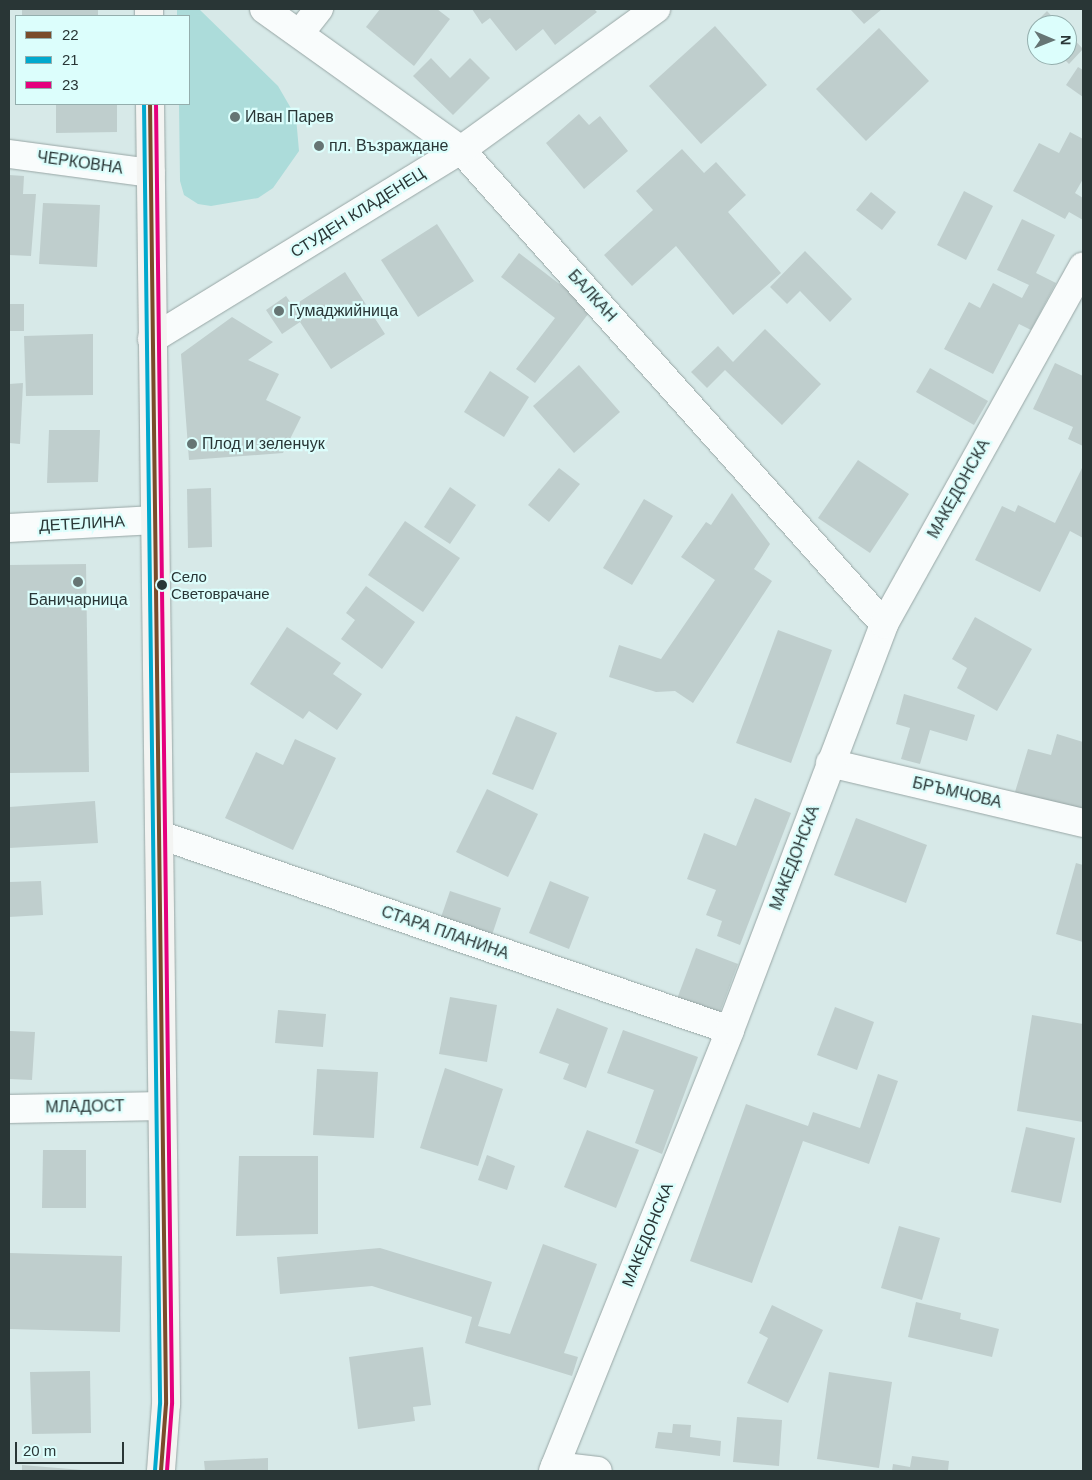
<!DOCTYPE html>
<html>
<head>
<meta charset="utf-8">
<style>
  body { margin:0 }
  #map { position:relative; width:1092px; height:1480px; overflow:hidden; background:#d7e9e8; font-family:Arial,sans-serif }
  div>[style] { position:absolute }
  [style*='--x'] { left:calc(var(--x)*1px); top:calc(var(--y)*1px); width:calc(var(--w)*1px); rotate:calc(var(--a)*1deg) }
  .green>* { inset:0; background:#acdcda }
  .building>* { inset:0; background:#bfcecd }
  .roads { filter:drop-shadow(0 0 1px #98a6a5) drop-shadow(0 0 1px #98a6a5) }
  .street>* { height:28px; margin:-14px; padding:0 14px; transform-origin:14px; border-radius:14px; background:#f9fcfc }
  .secondary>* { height:28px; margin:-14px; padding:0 14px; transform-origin:14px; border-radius:14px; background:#f3f4f2 }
  .bus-1>* { height:4px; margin:-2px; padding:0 2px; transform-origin:2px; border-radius:2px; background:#7a4b2a }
  .bus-2>* { height:4px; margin:-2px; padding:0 2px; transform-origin:2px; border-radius:2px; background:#00a9ce }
  .bus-3>* { height:4px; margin:-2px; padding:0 2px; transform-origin:2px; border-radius:2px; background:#e5007d }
  .dots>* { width:14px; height:14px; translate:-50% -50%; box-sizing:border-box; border:2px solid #dcfefc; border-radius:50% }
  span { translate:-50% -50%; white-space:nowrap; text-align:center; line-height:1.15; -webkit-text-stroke:4.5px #dcfefc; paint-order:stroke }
  .bus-label { font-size:15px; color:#293636 }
  .left { translate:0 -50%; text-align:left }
  .poi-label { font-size:16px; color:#293636 }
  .street-label { font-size:16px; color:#293636 }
  .frame { position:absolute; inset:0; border:10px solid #293636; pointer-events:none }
  .legend { position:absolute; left:15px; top:15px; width:175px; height:90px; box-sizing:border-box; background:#dcfefc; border:1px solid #94aead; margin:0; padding:6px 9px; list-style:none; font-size:15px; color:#293636 }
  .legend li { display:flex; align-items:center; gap:10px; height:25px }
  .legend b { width:25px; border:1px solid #94aead }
  .north { position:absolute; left:1027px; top:15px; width:50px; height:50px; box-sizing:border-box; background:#dcfefc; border:1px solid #94aead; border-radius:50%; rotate:91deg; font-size:14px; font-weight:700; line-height:20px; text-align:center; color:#293636 }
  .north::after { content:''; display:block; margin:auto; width:18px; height:22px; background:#667574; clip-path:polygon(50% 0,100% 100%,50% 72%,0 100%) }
  .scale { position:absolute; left:15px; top:1442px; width:109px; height:22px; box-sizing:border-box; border:2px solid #293636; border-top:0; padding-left:6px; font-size:15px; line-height:18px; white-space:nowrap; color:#293636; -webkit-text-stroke:4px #dcfefc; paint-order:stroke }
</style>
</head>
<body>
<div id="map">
  <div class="green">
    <i style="clip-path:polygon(177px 9px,199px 9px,278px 86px,296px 117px,299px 151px,273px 188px,258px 198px,211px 206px,198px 204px,184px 195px,180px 181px,179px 104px,189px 104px,189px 16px,177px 16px)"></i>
  </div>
  <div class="building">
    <i style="clip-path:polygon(22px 9px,98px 9px,98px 16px,22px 16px)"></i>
    <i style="clip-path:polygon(380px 9px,437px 9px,450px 19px,414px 66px,366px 27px)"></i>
    <i style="clip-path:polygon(472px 9px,594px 9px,597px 12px,555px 45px,543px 29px,516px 51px,490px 18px,482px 24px)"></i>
    <i style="clip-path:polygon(850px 9px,882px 9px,864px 24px)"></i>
    <i style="clip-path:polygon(1047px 11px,1060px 25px,1037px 25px,1037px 31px,1032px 26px)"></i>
    <i style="clip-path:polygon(715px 26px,767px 85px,701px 144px,649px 86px)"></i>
    <i style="clip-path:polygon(879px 28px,929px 81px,866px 141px,816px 89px)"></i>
    <i style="clip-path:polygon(1067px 32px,1083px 49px,1069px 64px,1060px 55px,1067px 55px)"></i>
    <i style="clip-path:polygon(431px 58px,450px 78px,470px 58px,490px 78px,453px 115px,413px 76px)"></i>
    <i style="clip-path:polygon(1078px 67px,1083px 70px,1083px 97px,1066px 85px)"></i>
    <i style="clip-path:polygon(56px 104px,117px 104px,117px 132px,56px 133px)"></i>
    <i style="clip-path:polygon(579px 114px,589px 125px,600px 116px,628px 151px,584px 189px,546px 143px)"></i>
    <i style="clip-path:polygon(1070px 132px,1083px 139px,1083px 179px,1075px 193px,1083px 198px,1083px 220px,1069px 212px,1065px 219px,1013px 191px,1039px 143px,1059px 153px)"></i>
    <i style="clip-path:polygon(682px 149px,704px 173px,716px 162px,746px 195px,728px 212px,781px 273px,733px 315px,676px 246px,632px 286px,604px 255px,653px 210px,636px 191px)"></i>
    <i style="clip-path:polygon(9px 175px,24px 176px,23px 194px,36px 194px,31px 256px,9px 255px)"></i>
    <i style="clip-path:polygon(964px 191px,993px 206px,966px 260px,937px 245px)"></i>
    <i style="clip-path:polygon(871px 192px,896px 212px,882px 230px,856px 210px)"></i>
    <i style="clip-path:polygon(43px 203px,100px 205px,97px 267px,39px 264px)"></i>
    <i style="clip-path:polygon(1022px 219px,1055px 235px,1036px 273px,1056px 283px,1031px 330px,1019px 324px,993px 374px,944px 349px,969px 302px,980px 308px,993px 283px,1022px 298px,1029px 285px,997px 270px)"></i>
    <i style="clip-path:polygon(437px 224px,474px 281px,418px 317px,381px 260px)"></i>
    <i style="clip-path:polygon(805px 251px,852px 299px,830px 322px,800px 291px,787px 304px,770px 287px)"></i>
    <i style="clip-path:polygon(519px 253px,592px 309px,535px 383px,516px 369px,555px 318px,501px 277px)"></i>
    <i style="clip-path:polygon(345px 272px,385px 334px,331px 369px,300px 322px,282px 334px,266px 310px,286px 296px,293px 306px)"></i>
    <i style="clip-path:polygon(9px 304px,24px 304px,24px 331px,9px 331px)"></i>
    <i style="clip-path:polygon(232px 317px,273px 342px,248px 360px,279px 374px,266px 400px,301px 417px,283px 453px,189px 460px,181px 354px)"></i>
    <i style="clip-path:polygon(765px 329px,821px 384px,782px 425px,725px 370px,707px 388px,691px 372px,718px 346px,733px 362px)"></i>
    <i style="clip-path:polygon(93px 334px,93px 395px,26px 396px,24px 336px)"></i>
    <i style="clip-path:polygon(1055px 363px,1083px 376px,1083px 446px,1068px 439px,1073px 427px,1033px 409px)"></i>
    <i style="clip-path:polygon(579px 365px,620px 412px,574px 453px,533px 406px)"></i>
    <i style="clip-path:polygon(930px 368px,988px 401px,974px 425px,916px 392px)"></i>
    <i style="clip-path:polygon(490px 371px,529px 397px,504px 437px,464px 412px)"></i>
    <i style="clip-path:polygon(23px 383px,20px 444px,9px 443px,9px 384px)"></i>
    <i style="clip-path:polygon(49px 430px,100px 430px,98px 482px,47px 483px)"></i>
    <i style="clip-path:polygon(858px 460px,909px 494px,870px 553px,818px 518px)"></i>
    <i style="clip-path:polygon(559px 468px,580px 484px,549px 522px,528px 505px)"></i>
    <i style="clip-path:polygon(1082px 468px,1083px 538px,1070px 531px,1040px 592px,975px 560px,1002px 506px,1015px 512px,1018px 505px,1055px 523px)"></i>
    <i style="clip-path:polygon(450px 487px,476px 505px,450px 544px,424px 527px)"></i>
    <i style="clip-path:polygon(211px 488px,212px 547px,188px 548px,187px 489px)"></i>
    <i style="clip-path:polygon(732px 493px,770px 544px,754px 569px,772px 581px,693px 703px,675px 691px,656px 692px,609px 677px,619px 645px,661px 659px,715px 580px,681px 557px,706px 522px,711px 525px)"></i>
    <i style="clip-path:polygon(644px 499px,673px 516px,632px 585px,603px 568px)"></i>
    <i style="clip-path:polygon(405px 521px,460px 558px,423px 612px,368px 575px)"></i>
    <i style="clip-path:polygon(86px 564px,89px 772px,9px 773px,9px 565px)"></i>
    <i style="clip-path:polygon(366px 586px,415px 622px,382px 669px,341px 639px,355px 620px,346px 613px)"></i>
    <i style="clip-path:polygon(975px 617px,1032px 649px,997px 711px,957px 688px,967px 668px,952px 659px)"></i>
    <i style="clip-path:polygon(287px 627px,341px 663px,333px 674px,362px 694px,337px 730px,309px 711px,303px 719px,250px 684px)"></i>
    <i style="clip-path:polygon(778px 630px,832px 650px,791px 763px,736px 743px)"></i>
    <i style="clip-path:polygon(904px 694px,975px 715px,967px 741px,930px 730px,920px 764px,901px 759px,910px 728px,896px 724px)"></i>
    <i style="clip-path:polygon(516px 716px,557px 733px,533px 790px,492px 774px)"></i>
    <i style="clip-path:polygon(1057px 734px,1083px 742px,1083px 812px,1015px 792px,1028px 749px,1051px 755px)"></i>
    <i style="clip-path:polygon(295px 739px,336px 758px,293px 850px,225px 818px,256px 752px,283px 765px)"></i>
    <i style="clip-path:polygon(487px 789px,538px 814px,508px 877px,456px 852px)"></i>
    <i style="clip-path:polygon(755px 798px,791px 813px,740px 945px,717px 936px,722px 921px,706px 915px,716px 890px,687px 879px,704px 833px,736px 846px)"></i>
    <i style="clip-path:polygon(95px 801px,98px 843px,9px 848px,9px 807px)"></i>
    <i style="clip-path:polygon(856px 818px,927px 845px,906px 903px,834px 875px)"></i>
    <i style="clip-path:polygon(1076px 863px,1083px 865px,1083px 942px,1056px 934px)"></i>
    <i style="clip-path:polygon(41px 881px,43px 915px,9px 917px,9px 882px)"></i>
    <i style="clip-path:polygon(550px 881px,589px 897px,569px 949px,529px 933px)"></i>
    <i style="clip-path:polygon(450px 891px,501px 908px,489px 944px,438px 926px)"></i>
    <i style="clip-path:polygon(696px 948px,738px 964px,716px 1023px,674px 1007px)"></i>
    <i style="clip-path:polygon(450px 997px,497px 1005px,487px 1062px,439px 1054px)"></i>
    <i style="clip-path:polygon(835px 1007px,874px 1022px,857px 1070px,817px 1055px)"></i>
    <i style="clip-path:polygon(557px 1008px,608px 1028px,586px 1088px,563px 1079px,569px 1064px,539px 1053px)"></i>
    <i style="clip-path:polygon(278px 1010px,326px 1014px,323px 1047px,275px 1043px)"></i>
    <i style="clip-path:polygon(1032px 1015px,1083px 1024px,1083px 1122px,1017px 1111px)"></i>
    <i style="clip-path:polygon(623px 1030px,698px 1057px,662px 1154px,635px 1143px,654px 1090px,607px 1073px)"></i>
    <i style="clip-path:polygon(9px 1031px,35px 1032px,32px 1080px,9px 1079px)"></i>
    <i style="clip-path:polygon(445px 1068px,503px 1089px,478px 1166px,420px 1148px)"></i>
    <i style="clip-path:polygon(317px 1069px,378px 1072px,374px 1138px,313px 1135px)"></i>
    <i style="clip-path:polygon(878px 1074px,898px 1081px,869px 1164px,803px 1141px,752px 1283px,690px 1261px,746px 1104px,808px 1126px,813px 1112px,860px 1128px)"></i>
    <i style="clip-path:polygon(1026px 1127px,1075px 1138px,1061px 1203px,1011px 1192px)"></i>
    <i style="clip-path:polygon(587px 1130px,639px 1150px,616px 1208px,564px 1187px)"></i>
    <i style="clip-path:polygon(43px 1150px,86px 1150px,86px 1208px,42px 1208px)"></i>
    <i style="clip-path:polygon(487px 1155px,515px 1166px,507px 1190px,478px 1180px)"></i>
    <i style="clip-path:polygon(239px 1156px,318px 1156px,318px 1234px,236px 1236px)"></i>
    <i style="clip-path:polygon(899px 1226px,940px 1238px,922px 1300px,881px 1288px)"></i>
    <i style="clip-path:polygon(543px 1244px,597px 1264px,564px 1353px,578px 1357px,572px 1376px,465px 1343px,472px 1317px,372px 1286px,280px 1294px,277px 1257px,380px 1248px,492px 1282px,478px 1326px,510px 1334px)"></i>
    <i style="clip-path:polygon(9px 1253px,122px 1256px,120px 1332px,9px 1329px)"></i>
    <i style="clip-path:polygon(916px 1302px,961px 1313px,960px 1319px,999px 1329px,992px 1357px,908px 1337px)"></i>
    <i style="clip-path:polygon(772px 1305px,823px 1330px,788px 1403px,747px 1383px,768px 1338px,759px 1333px)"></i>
    <i style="clip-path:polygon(423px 1347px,431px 1405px,413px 1407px,415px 1421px,358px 1429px,349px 1357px)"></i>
    <i style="clip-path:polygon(90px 1371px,91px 1433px,32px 1434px,30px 1372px)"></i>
    <i style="clip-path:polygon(829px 1372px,892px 1382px,879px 1468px,817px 1459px)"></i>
    <i style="clip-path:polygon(737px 1417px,782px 1420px,779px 1466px,733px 1462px)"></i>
    <i style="clip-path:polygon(673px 1424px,691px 1425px,690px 1437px,721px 1441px,720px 1456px,655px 1448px,658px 1432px,672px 1433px)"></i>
    <i style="clip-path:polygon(912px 1456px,949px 1461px,948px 1471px,892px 1471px,893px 1464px,910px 1467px)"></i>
    <i style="clip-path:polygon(268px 1458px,268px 1471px,205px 1471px,204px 1461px)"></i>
    <i style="clip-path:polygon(22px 1465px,82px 1470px,82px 1471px,22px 1471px)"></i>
  </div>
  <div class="roads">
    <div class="street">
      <i style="--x:264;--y:9;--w:242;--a:35.6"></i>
      <i style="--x:461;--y:150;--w:635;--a:48.25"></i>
      <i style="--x:300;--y:33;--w:31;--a:-52"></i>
      <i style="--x:9;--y:154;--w:143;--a:7.6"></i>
      <i style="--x:152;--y:339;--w:362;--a:-31.5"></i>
      <i style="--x:461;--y:150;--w:241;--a:-35.9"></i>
      <i style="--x:9;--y:528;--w:146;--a:-3.1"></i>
      <i style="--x:830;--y:763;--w:260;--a:13.3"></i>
      <i style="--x:160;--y:835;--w:602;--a:18.89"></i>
      <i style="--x:9;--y:1109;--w:153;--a:-1.1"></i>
      <i style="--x:555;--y:1466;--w:43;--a:6.6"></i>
      <i style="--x:553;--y:1471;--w:475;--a:-68.1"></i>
      <i style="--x:730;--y:1030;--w:434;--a:-69.2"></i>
      <i style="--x:884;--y:624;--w:409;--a:-60.9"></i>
    </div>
    <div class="secondary">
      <i style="--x:149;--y:9;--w:7;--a:90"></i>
      <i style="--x:150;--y:104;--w:1300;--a:89.29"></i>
      <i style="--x:166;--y:1404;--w:67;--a:94.3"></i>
    </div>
  </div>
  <div class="bus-1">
    <i style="--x:150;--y:104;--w:1300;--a:89.29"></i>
    <i style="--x:166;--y:1404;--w:67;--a:94.3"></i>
  </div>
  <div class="bus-2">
    <i style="--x:144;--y:104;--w:1300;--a:89.29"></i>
    <i style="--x:160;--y:1404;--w:67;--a:94.3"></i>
  </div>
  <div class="bus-3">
    <i style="--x:156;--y:104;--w:1300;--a:89.29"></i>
    <i style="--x:172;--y:1404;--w:67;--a:94.3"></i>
  </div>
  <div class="dots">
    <i style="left:235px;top:117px;background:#667574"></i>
    <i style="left:319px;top:146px;background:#667574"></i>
    <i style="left:279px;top:311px;background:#667574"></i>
    <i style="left:192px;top:444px;background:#667574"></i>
    <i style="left:78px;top:582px;background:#667574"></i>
    <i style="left:162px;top:585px;background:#293636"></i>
  </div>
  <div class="bus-label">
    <span class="left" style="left:171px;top:585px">Село<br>Световрачане</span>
  </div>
  <div class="poi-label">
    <span class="left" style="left:245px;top:117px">Иван Парев</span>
    <span class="left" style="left:329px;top:146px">пл. Възраждане</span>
    <span class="left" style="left:289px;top:311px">Гумаджийница</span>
    <span class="left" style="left:202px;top:444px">Плод и зеленчук</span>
    <span style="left:78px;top:600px">Баничарница</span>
  </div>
  <div class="street-label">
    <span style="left:80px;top:163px;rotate:8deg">ЧЕРКОВНА</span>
    <span style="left:358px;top:213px;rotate:-32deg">СТУДЕН КЛАДЕНЕЦ</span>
    <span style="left:592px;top:296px;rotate:48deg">БАЛКАН</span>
    <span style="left:959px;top:489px;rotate:-61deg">МАКЕДОНСКА</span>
    <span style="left:82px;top:524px;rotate:-3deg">ДЕТЕЛИНА</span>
    <span style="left:957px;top:793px;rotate:13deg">БРЪМЧОВА</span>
    <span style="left:795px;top:858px;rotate:-69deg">МАКЕДОНСКА</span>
    <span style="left:445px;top:933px;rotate:19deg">СТАРА ПЛАНИНА</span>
    <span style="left:85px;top:1107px;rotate:-1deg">МЛАДОСТ</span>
    <span style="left:648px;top:1235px;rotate:-68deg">МАКЕДОНСКА</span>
  </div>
  <div class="frame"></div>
  <ul class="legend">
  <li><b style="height:6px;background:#7a4b2a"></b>22</li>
  <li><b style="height:6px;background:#00a9ce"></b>21</li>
  <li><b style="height:6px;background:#e5007d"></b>23</li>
  </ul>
  <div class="north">N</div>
  <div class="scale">20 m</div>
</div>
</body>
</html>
